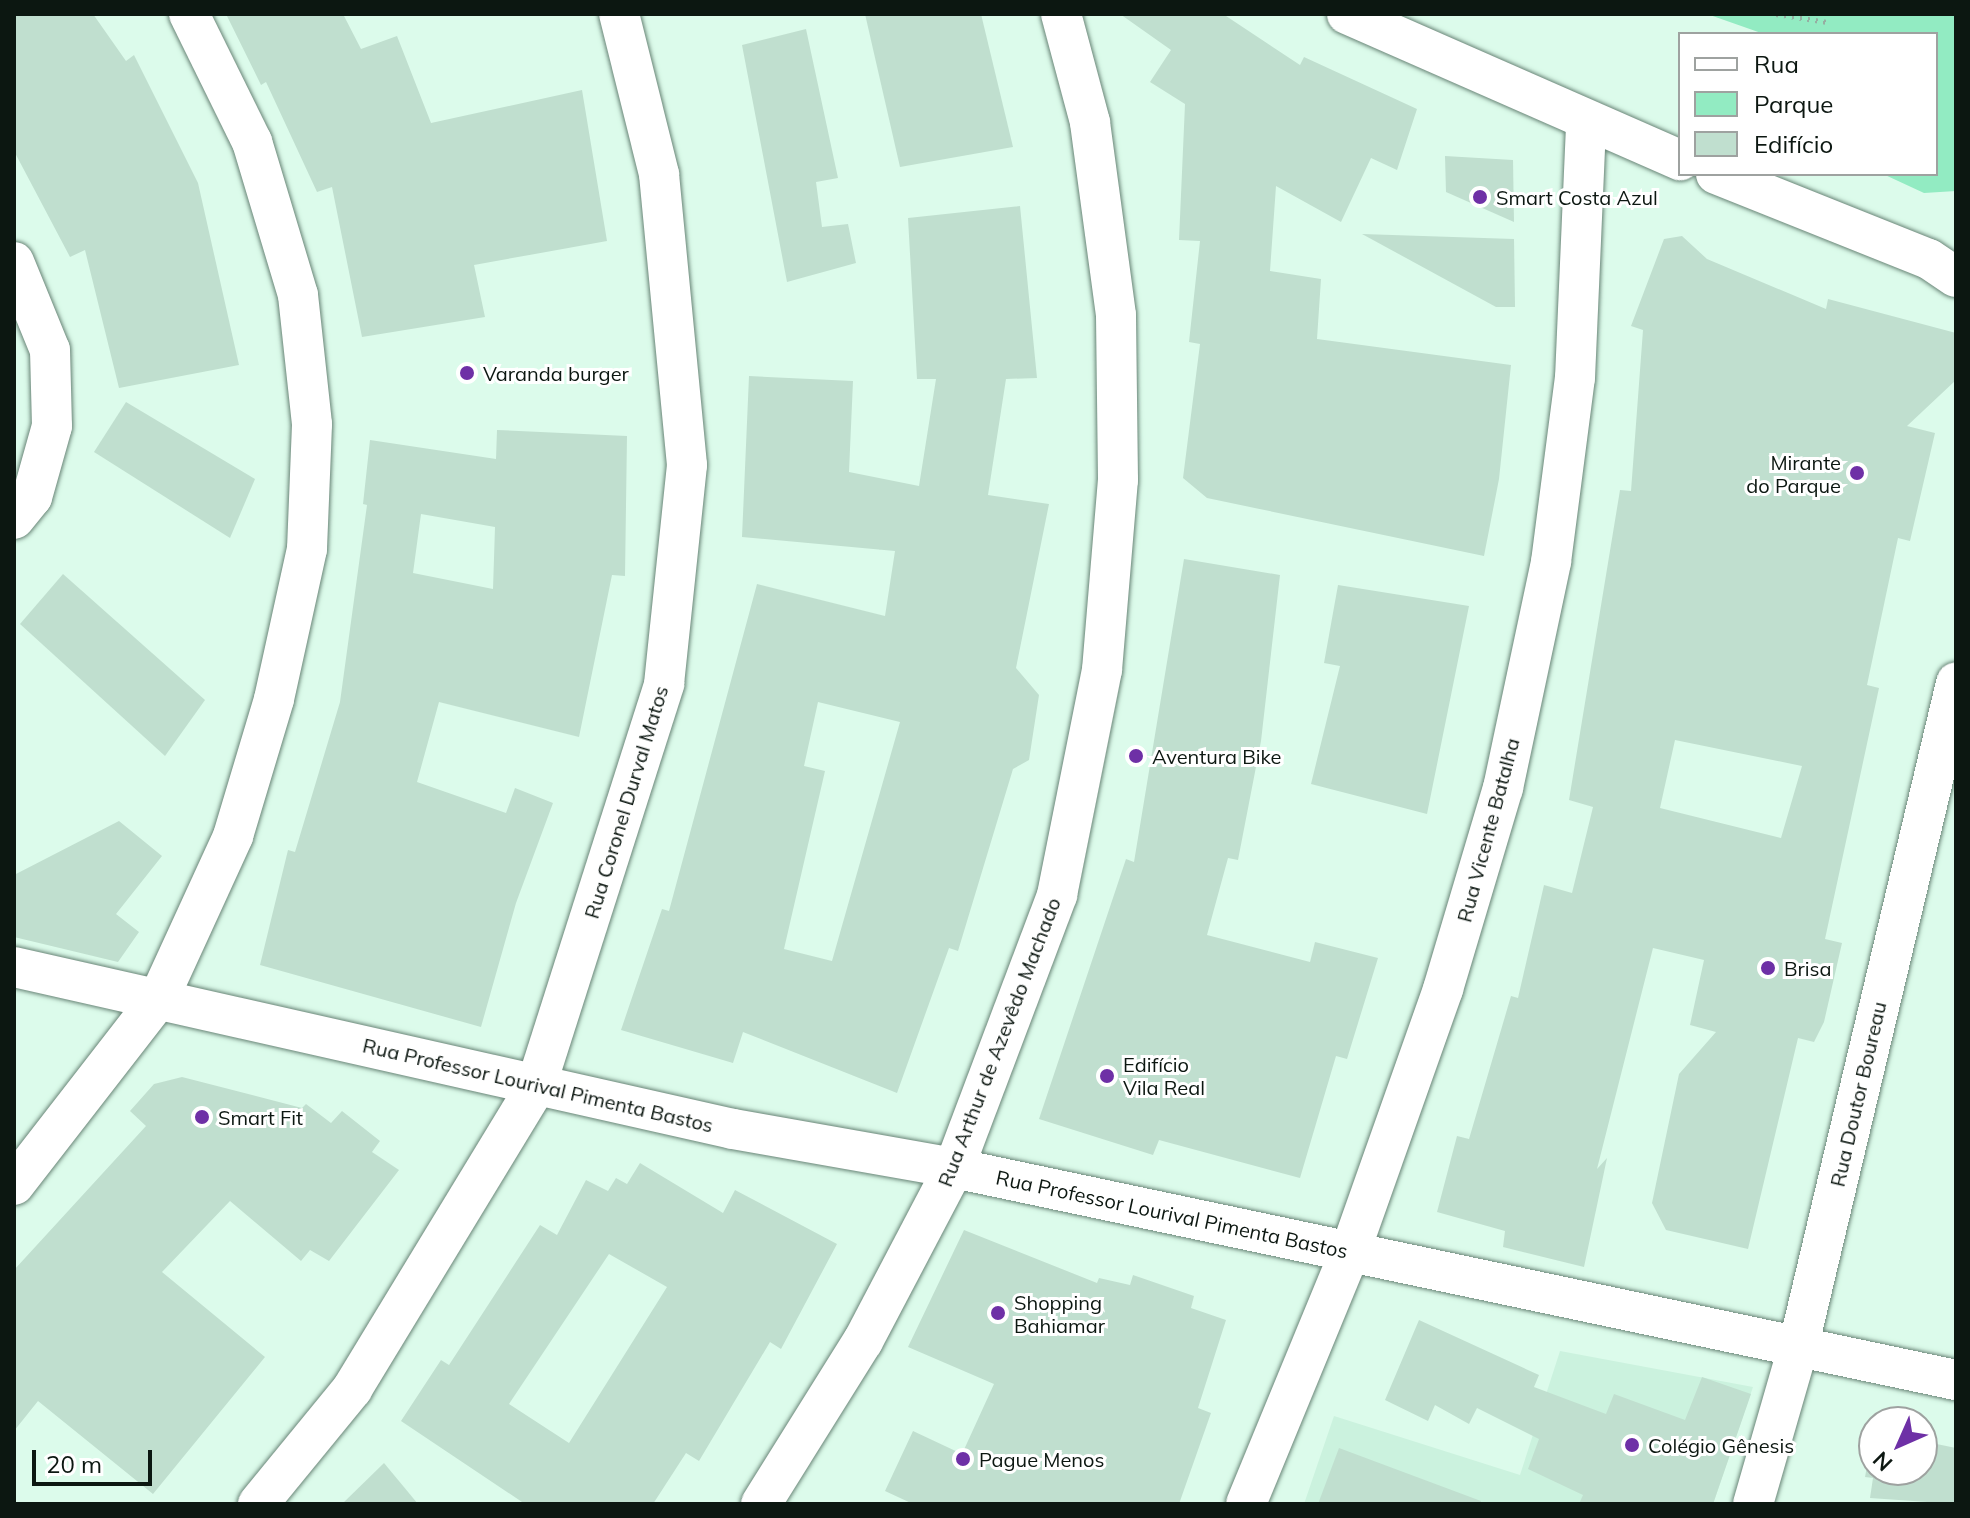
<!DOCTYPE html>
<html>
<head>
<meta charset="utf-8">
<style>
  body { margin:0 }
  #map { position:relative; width:1970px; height:1518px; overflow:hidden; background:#dcfbeb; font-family:Mulish,sans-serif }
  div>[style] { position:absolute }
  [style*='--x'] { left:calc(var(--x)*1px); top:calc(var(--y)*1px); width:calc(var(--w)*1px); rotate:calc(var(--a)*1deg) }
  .built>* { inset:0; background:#cbf2de }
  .green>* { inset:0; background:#92ebc2 }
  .building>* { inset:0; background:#c0dfcf }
  .path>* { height:5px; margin-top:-2.5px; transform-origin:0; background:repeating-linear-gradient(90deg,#96aea2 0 2px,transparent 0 8px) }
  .roads { filter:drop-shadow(0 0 2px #698577) drop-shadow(0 0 2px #698577) }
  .minor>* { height:40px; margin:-20px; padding:0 20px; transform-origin:20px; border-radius:20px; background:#fff }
  .dots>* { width:22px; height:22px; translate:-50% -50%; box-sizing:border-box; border:4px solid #fff; border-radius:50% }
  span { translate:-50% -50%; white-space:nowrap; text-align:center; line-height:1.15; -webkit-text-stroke:6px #fff; paint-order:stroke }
  .poi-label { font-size:20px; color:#0c1711 }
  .left { translate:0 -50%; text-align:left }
  .right { translate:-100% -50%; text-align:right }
  .street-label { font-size:20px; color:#0c1711 }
  .frame { position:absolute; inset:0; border:16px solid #0c1711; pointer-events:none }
  .legend { position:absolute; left:1678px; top:32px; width:260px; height:144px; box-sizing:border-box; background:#fff; border:2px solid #9ea2a0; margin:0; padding:10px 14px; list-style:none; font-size:24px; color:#0c1711 }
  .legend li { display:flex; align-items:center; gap:16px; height:40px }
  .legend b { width:40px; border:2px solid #9ea2a0 }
  .north { position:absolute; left:1858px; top:1406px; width:80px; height:80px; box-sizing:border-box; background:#fff; border:2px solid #9ea2a0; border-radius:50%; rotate:225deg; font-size:22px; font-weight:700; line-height:32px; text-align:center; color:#0c1711 }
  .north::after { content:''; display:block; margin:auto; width:28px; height:36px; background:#6e30a6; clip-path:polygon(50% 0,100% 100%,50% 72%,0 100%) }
  .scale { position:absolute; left:32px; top:1450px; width:120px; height:36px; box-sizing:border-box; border:4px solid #0c1711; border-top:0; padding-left:10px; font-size:24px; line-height:28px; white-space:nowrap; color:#0c1711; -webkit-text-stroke:6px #fff; paint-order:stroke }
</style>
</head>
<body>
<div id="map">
  <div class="built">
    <i style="clip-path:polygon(1560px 1351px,1753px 1387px,1713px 1504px,1304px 1504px,1334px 1416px,1520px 1475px)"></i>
  </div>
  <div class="green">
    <i style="clip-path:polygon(1707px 14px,1956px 14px,1956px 191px,1924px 193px,1883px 174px,1936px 174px,1936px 34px,1764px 34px)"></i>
  </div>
  <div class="building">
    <i style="clip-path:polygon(14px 14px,93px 14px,126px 61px,134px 55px,198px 183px,239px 365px,119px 388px,85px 250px,70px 257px,14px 151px)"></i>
    <i style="clip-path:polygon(226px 14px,343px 14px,361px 49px,397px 36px,431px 123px,582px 90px,607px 241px,474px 265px,485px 317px,362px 337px,332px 187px,317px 192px,266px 82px,261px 85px)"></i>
    <i style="clip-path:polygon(865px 14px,981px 14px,1013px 147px,900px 167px)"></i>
    <i style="clip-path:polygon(1120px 14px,1223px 14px,1300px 65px,1304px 57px,1417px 109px,1397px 170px,1371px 158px,1341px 222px,1276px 186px,1270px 271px,1321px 279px,1317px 339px,1511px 365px,1499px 479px,1484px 556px,1207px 498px,1183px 478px,1200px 344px,1189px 342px,1200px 241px,1179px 240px,1185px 104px,1150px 82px,1171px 50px)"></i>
    <i style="clip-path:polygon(806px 29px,838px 178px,816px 182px,822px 227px,848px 224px,856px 263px,787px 282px,742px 45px)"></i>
    <i style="clip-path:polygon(1445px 156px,1513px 160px,1514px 222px,1446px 192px)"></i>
    <i style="clip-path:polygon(evenodd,1020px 206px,1037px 378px,1006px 379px,988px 495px,1049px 504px,1016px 668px,1039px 695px,1029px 760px,1013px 769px,958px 951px,949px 948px,897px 1093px,743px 1032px,733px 1063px,621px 1030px,662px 909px,669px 911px,757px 584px,885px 616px,895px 551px,742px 537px,749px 376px,853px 381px,849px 472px,919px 486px,936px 379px,917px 379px,908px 218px,1020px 206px,818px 702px,900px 722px,832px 961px,784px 949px,825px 771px,804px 766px,818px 702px)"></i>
    <i style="clip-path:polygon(1362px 234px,1514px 239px,1515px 307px,1496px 307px)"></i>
    <i style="clip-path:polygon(evenodd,1682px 236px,1707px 259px,1826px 309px,1828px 299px,1956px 333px,1956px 380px,1907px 426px,1935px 433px,1910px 541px,1898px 538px,1867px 685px,1879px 688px,1825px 939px,1842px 943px,1824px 1022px,1814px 1042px,1798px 1038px,1748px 1249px,1666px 1230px,1652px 1203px,1679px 1074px,1716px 1032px,1690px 1025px,1704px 960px,1653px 948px,1597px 1169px,1607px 1158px,1584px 1267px,1503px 1247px,1505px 1231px,1437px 1212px,1457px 1136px,1469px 1139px,1511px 996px,1518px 998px,1544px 885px,1572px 893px,1593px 807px,1569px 800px,1620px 490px,1631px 491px,1643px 330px,1631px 326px,1664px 239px,1682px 236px,1675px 740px,1802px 766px,1781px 838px,1660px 808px,1675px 740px)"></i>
    <i style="clip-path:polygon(126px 402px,255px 479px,230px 538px,94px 452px)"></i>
    <i style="clip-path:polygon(evenodd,497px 430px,627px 436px,625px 576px,612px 575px,579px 737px,439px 702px,417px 782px,506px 813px,515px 788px,553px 803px,516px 903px,481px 1027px,260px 965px,288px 850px,295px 852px,340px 702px,367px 505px,363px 504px,370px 440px,496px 459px,497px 430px,421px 514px,495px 527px,493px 589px,413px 573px,421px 514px)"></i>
    <i style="clip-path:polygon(1184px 559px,1280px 575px,1261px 741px,1238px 860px,1228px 858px,1207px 935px,1310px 962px,1315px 942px,1378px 958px,1347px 1059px,1336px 1056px,1300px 1178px,1159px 1140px,1153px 1155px,1039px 1119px,1126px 859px,1134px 862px)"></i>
    <i style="clip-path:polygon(63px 574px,205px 700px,165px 756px,20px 624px)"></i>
    <i style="clip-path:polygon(1338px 585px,1469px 606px,1427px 814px,1311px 784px,1340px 666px,1324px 663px)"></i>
    <i style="clip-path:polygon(119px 821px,162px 856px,116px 914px,139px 932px,118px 962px,14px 937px,14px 875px)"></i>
    <i style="clip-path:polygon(182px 1077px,302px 1108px,306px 1104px,331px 1123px,342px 1111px,380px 1141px,372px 1152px,399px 1170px,329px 1261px,310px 1250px,301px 1261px,230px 1201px,162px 1272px,265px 1357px,153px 1494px,38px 1401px,14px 1431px,14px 1270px,146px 1126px,130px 1111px,154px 1084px)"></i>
    <i style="clip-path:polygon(evenodd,640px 1163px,723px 1213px,735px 1190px,837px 1244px,781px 1349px,770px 1342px,699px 1461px,686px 1453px,653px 1504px,525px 1504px,401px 1421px,441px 1360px,449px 1365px,540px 1225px,557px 1235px,586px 1180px,608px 1191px,616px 1178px,627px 1184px,640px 1163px,609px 1254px,667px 1287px,569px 1443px,509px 1404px,609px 1254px)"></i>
    <i style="clip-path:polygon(964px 1230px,1097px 1283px,1099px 1278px,1130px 1285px,1133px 1275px,1194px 1296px,1191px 1308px,1226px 1320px,1198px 1408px,1211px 1413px,1179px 1504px,913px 1504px,885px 1491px,913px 1431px,962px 1454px,994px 1384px,908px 1347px)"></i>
    <i style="clip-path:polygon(1419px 1320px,1539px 1375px,1534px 1387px,1606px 1414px,1614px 1394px,1685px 1420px,1702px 1377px,1751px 1394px,1713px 1504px,1579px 1504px,1583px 1495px,1528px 1469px,1539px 1439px,1477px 1408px,1469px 1424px,1435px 1405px,1428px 1421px,1385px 1400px)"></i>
    <i style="clip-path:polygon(1873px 1434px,1874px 1470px,1922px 1470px,1922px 1441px,1956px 1448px,1956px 1504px,1870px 1498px,1873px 1478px,1865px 1477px)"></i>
    <i style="clip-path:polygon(1339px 1448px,1481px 1501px,1480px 1504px,1318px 1504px)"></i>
    <i style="clip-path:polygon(384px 1463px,418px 1504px,342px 1504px)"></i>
  </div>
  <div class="path">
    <i style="--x:1776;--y:14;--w:52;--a:8.9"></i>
  </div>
  <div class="roads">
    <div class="minor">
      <i style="--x:1347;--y:14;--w:364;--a:23.7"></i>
      <i style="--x:1716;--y:174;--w:229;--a:21.8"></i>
      <i style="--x:1929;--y:259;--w:32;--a:34"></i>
      <i style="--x:14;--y:262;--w:95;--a:67.8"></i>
      <i style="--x:50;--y:350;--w:76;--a:88.5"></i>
      <i style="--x:52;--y:426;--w:74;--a:105.7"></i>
      <i style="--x:32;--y:497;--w:28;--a:129"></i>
      <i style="--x:14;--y:967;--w:737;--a:12.7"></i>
      <i style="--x:733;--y:1129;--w:224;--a:10"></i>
      <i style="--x:954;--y:1168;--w:1024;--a:11.95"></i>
      <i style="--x:14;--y:1185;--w:237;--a:-52.2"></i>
      <i style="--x:159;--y:998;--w:178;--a:-65.4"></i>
      <i style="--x:233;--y:836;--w:143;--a:-73.3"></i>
      <i style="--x:274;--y:699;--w:154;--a:-77.6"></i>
      <i style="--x:307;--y:549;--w:125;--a:-87.7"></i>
      <i style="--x:312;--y:424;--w:130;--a:-96.2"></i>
      <i style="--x:298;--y:295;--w:160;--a:-106.7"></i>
      <i style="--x:252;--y:142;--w:143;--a:-116.2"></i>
      <i style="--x:258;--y:1504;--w:149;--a:-50.7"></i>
      <i style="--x:352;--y:1389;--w:354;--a:-58.7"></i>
      <i style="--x:536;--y:1086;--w:422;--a:-72.3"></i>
      <i style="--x:664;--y:684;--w:220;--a:-84"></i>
      <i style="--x:687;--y:465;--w:292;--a:-95.5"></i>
      <i style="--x:659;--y:174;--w:165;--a:-104"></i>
      <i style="--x:761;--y:1504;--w:192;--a:-58"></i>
      <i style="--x:863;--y:1341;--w:195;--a:-62.3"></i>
      <i style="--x:954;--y:1168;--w:292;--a:-69.3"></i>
      <i style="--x:1057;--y:895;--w:229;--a:-78.7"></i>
      <i style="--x:1102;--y:670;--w:191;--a:-85.2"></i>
      <i style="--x:1118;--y:480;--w:165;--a:-90.7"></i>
      <i style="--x:1116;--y:315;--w:195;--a:-97.7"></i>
      <i style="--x:1090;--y:122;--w:112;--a:-105"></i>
      <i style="--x:1246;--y:1504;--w:273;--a:-67.6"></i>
      <i style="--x:1350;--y:1252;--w:279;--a:-70.5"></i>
      <i style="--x:1443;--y:989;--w:210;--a:-73.4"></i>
      <i style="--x:1503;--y:788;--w:231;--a:-78"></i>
      <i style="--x:1551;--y:562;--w:186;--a:-82.6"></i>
      <i style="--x:1575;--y:378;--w:255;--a:-87.5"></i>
      <i style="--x:1753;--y:1504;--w:162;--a:-73.9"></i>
      <i style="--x:1798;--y:1348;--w:684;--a:-76.63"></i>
    </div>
  </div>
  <div class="dots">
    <i style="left:1480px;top:197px;background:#6e30a6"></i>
    <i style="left:467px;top:373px;background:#6e30a6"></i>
    <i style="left:1857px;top:473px;background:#6e30a6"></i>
    <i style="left:1136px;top:756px;background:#6e30a6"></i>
    <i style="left:1768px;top:968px;background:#6e30a6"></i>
    <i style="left:1107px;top:1076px;background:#6e30a6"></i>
    <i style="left:202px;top:1117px;background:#6e30a6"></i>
    <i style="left:998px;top:1313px;background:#6e30a6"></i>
    <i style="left:1632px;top:1445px;background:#6e30a6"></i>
    <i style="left:963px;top:1459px;background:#6e30a6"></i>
  </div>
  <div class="poi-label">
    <span class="left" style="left:1496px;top:197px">Smart Costa Azul</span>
    <span class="left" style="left:483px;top:373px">Varanda burger</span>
    <span class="right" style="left:1841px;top:474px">Mirante<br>do Parque</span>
    <span class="left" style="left:1152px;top:756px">Aventura Bike</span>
    <span class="left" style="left:1784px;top:968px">Brisa</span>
    <span class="left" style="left:1123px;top:1076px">Edifício<br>Vila Real</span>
    <span class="left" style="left:218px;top:1117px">Smart Fit</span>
    <span class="left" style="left:1014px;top:1314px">Shopping<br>Bahiamar</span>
    <span class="left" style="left:1648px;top:1445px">Colégio Gênesis</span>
    <span class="left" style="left:979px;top:1459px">Pague Menos</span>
  </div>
  <div class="street-label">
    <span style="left:626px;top:802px;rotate:-73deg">Rua Coronel Durval Matos</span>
    <span style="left:1488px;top:830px;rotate:-75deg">Rua Vicente Batalha</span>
    <span style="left:999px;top:1042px;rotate:-69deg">Rua Arthur de Azevêdo Machado</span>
    <span style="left:538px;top:1085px;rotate:13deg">Rua Professor Lourival Pimenta Bastos</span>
    <span style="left:1858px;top:1094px;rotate:-77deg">Rua Doutor Boureau</span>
    <span style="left:1172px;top:1214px;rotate:12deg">Rua Professor Lourival Pimenta Bastos</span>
  </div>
  <div class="frame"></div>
  <ul class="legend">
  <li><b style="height:10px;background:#fff"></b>Rua</li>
  <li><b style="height:22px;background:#92ebc2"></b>Parque</li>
  <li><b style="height:22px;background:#c0dfcf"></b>Edifício</li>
  </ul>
  <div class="north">N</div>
  <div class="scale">20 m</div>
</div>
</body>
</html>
